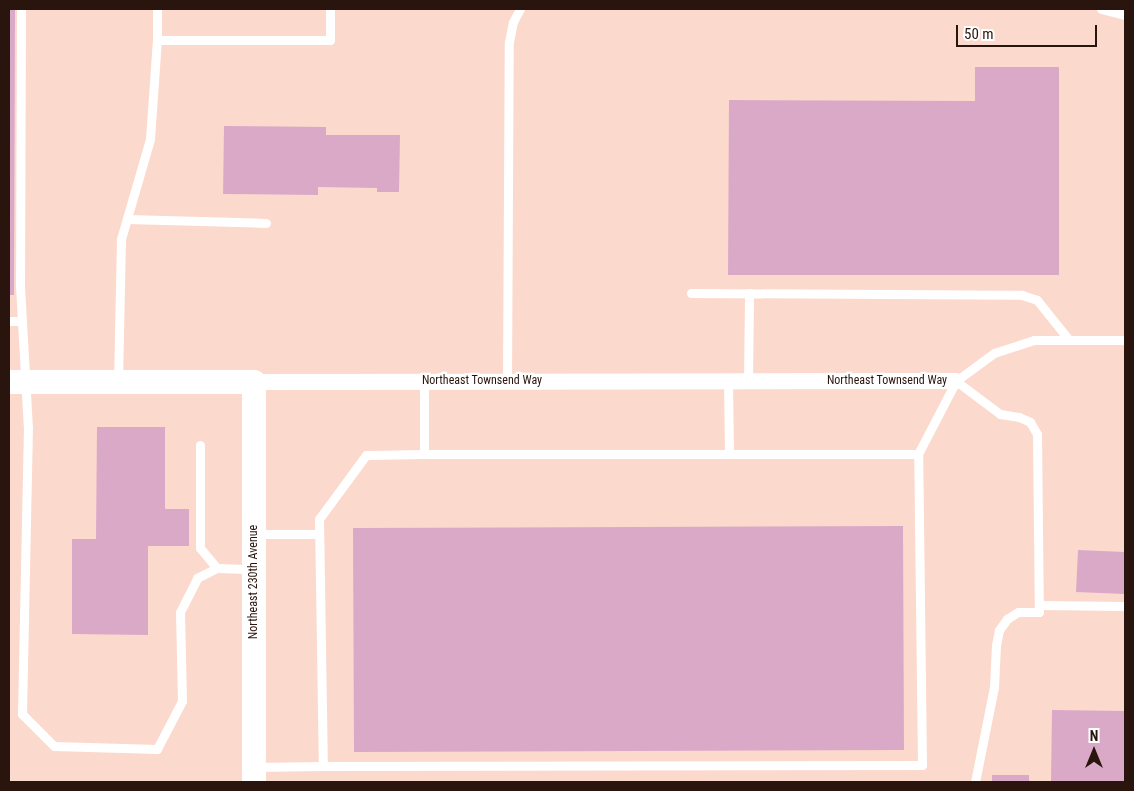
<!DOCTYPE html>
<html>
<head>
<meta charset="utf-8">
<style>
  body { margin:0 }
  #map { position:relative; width:1134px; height:791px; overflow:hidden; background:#fcd9cd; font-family:"Roboto Condensed",sans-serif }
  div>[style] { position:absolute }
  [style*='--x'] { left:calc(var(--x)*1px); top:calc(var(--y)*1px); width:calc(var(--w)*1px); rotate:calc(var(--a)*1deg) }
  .building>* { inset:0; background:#daa9c8 }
  .lane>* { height:9px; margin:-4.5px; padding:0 4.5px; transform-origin:4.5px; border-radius:4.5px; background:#fff }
  .street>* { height:16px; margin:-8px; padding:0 8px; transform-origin:8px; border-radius:8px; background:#fff }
  .secondary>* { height:24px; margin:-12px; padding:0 12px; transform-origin:12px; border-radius:12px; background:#fff }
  span { translate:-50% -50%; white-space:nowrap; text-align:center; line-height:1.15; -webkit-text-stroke:4.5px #fff; paint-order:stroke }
  .street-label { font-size:12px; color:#29150e }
  .frame { position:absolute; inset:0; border:10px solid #29150e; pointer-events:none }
  .north { position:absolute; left:1069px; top:726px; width:50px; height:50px; -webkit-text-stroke:4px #fff; paint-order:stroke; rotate:0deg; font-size:14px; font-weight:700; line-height:20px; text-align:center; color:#29150e }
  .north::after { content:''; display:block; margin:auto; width:18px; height:22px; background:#29150e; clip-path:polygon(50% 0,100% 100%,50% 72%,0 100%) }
  .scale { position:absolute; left:956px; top:25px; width:141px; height:22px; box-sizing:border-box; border:2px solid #29150e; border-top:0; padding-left:6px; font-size:15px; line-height:18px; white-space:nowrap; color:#29150e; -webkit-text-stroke:4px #fff; paint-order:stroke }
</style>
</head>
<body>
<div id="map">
  <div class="building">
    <i style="clip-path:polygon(9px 9px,15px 9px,14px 295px,9px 295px)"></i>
    <i style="clip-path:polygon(975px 67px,1059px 67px,1059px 275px,728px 275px,729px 100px,975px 101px)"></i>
    <i style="clip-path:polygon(224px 126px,326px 127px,326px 135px,400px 135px,399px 192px,377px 192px,377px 188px,318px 187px,318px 195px,223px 194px)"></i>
    <i style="clip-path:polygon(97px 427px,165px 427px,165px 509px,189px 509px,189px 546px,148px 546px,148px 635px,72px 634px,72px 539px,96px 539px)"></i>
    <i style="clip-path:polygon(903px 526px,904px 750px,354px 752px,353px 528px)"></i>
    <i style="clip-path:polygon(1078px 550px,1125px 552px,1125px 594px,1076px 592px)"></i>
    <i style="clip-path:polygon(1052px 710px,1125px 711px,1125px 782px,1051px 782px)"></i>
    <i style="clip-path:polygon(992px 775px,1029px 775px,1029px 782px,992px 782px)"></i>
  </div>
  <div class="lane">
    <i style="--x:21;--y:9;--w:277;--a:90.2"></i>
    <i style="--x:20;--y:286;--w:141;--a:86.8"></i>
    <i style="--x:28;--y:427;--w:287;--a:91.2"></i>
    <i style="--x:22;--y:714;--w:45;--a:45"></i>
    <i style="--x:54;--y:746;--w:103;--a:1.7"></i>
    <i style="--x:157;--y:749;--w:54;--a:-62.5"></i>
    <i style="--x:182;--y:701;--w:89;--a:-91.3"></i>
    <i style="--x:180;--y:612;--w:38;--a:-63"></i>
    <i style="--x:197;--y:578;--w:22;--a:-27"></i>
    <i style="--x:1101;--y:9;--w:25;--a:14"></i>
    <i style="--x:157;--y:40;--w:173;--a:0"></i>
    <i style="--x:330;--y:40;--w:31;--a:-90"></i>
    <i style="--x:127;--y:219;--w:139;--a:1.6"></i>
    <i style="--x:691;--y:293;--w:331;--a:0.3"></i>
    <i style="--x:1022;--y:295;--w:16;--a:18"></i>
    <i style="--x:1037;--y:300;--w:51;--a:51.3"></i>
    <i style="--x:9;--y:321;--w:13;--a:0"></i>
    <i style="--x:424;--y:381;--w:73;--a:90"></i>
    <i style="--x:424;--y:454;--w:494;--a:0"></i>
    <i style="--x:918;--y:454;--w:82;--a:-62.5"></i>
    <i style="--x:956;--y:381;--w:47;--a:-36.4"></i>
    <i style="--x:994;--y:353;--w:42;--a:-18"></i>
    <i style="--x:1034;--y:340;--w:91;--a:0"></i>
    <i style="--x:507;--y:381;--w:339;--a:-89.7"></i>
    <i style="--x:509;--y:42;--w:20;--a:-79"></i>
    <i style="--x:513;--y:22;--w:15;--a:-62"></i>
    <i style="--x:728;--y:381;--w:73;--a:89.2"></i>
    <i style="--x:748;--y:381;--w:88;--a:-89.3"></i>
    <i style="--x:956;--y:381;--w:55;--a:36.9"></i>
    <i style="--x:1000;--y:414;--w:19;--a:9"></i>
    <i style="--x:1019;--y:417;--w:12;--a:24"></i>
    <i style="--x:1030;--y:422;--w:14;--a:60"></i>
    <i style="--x:1037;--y:434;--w:178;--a:89.4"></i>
    <i style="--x:1039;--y:612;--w:21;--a:180"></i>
    <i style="--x:1018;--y:612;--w:13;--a:148"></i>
    <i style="--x:1007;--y:619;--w:14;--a:126"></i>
    <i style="--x:999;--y:630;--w:15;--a:101"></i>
    <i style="--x:996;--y:645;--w:42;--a:92.7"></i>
    <i style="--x:994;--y:687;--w:97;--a:101.3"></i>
    <i style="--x:118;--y:382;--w:143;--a:-88.8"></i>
    <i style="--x:121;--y:239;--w:104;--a:-73.8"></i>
    <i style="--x:150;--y:139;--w:99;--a:-86"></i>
    <i style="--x:157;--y:40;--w:31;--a:-90"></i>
    <i style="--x:200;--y:445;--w:103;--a:90"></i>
    <i style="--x:200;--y:548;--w:26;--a:50"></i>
    <i style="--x:217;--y:568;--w:37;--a:2"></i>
    <i style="--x:424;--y:454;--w:58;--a:179"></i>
    <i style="--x:366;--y:455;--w:79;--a:126.3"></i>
    <i style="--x:319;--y:519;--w:247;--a:89.1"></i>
    <i style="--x:323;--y:766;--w:599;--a:-0.1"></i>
    <i style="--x:922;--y:765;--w:311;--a:-90.7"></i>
    <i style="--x:254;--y:534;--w:65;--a:0"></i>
    <i style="--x:1039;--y:605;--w:86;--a:0.7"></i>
    <i style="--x:255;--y:767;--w:68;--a:-0.8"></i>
  </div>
  <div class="street">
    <i style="--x:254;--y:382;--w:702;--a:-0.08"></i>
  </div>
  <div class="secondary">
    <i style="--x:9;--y:382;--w:245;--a:0"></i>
    <i style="--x:254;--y:382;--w:400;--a:90"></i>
  </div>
  <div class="street-label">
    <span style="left:482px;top:381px">Northeast Townsend Way</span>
    <span style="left:887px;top:381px">Northeast Townsend Way</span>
    <span style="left:254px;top:582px;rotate:-90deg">Northeast 230th Avenue</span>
  </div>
  <div class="frame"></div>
  <div class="north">N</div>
  <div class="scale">50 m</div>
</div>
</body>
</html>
